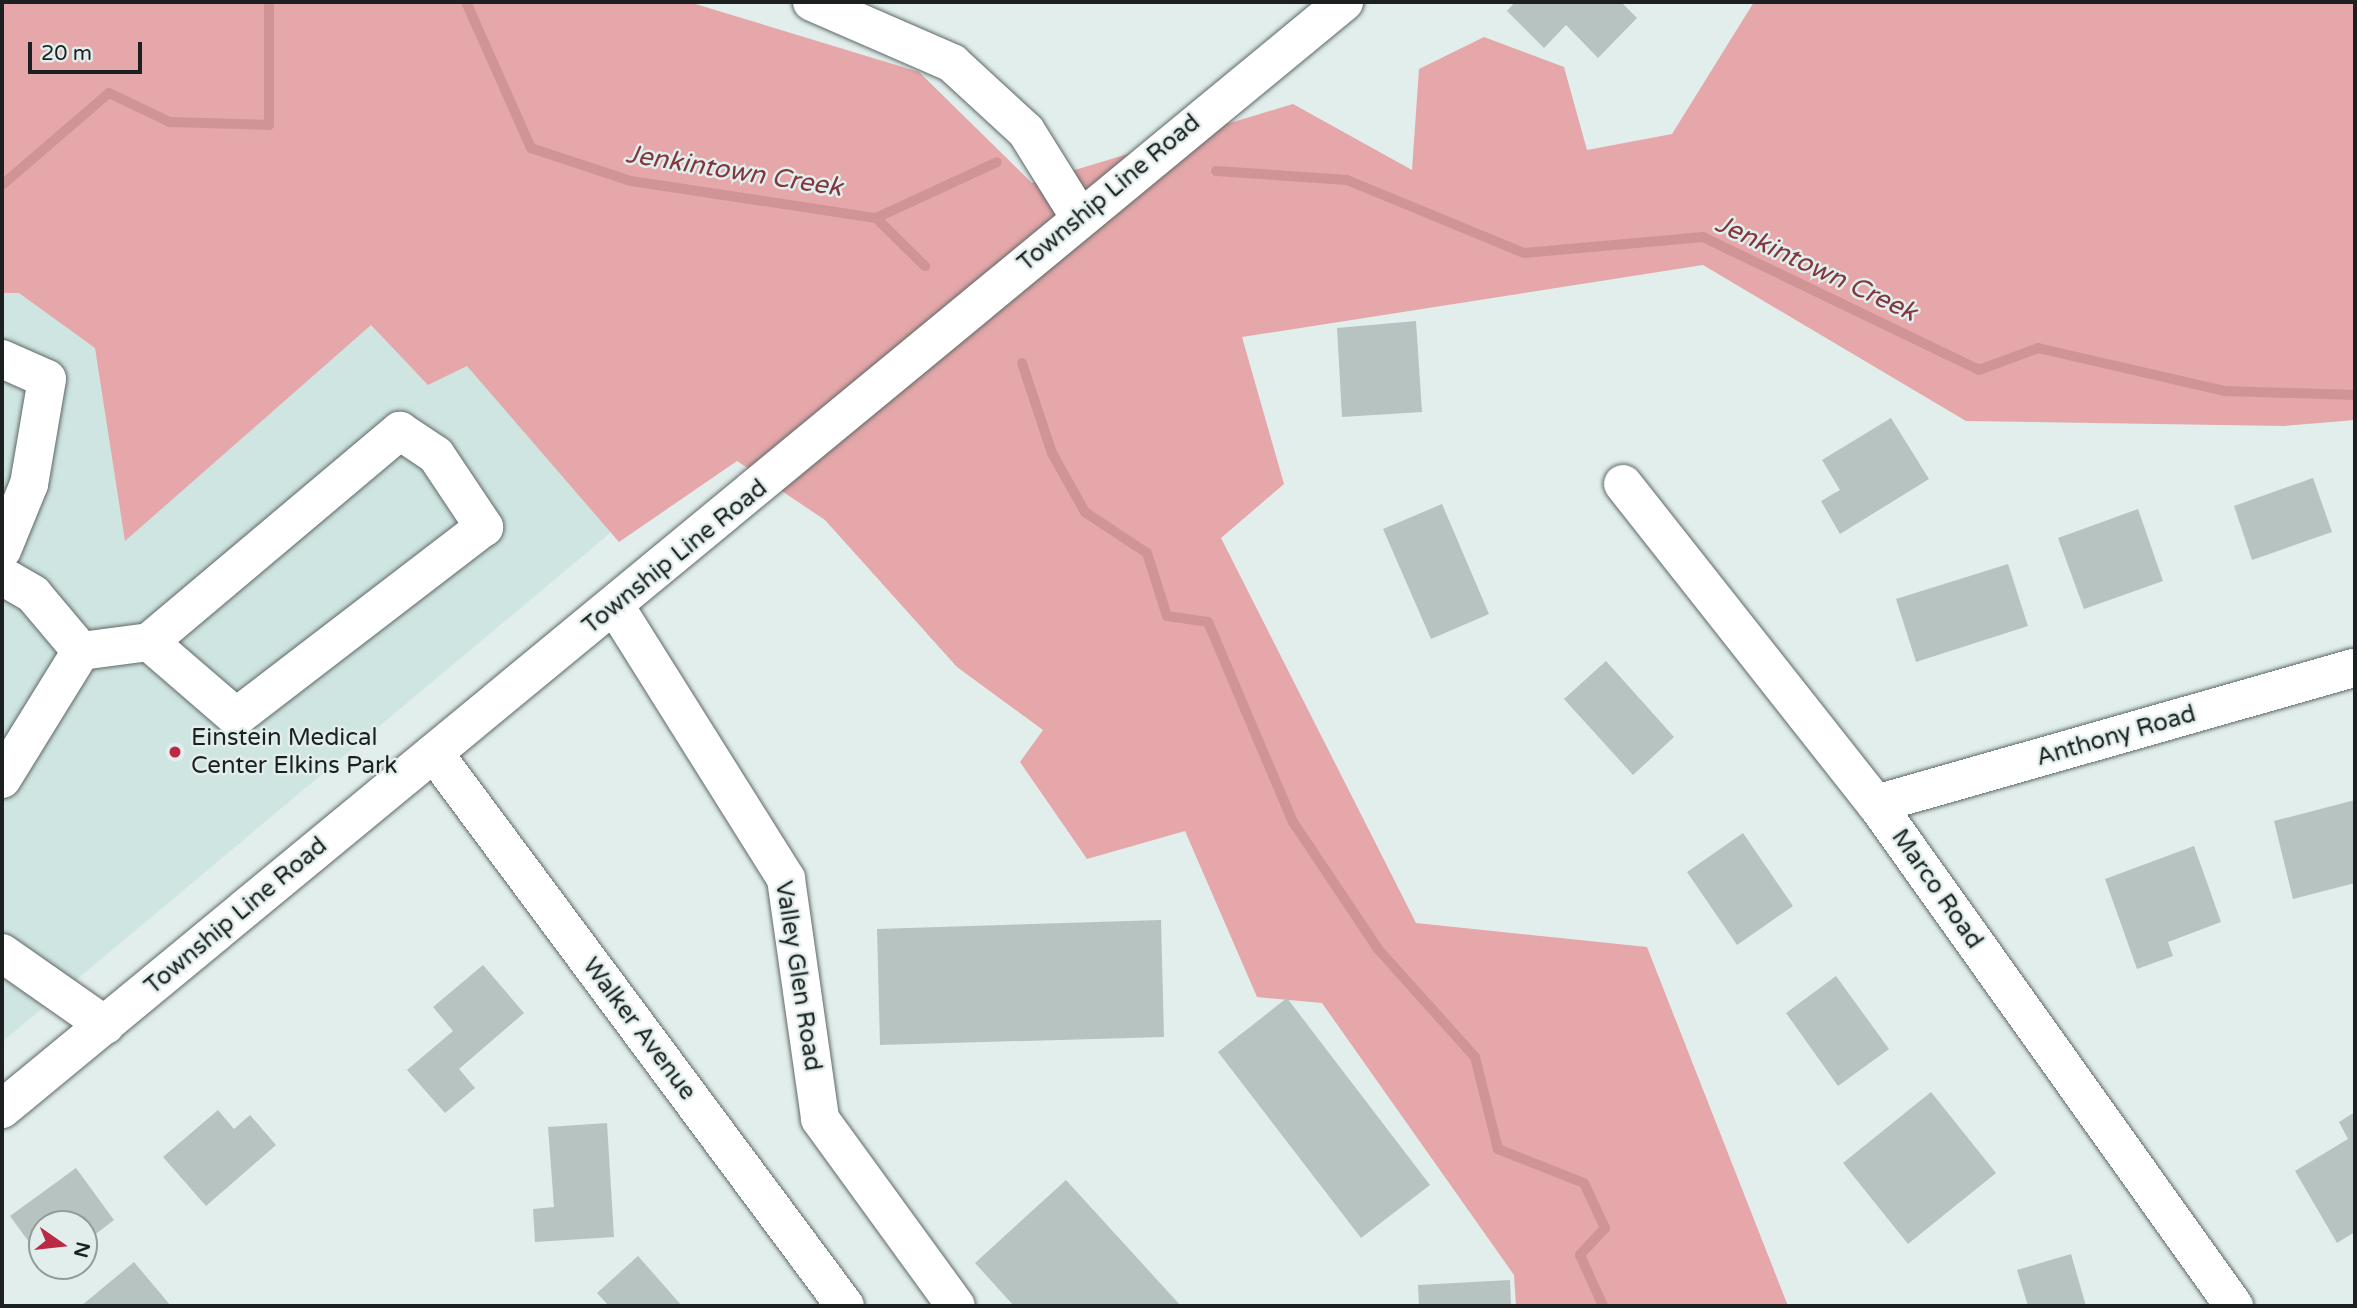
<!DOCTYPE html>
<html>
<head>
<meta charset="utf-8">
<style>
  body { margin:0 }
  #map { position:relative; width:2357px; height:1308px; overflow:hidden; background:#e1eeec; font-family:"Varela Round",sans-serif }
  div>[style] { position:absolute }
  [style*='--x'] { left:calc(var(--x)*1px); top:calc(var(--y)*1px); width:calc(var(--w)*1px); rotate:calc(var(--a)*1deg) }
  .built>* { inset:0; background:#cfe5e1 }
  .forest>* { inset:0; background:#e5a7a9 }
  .stream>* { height:10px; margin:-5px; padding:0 5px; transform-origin:5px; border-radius:5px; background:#d09496 }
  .building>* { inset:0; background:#b7c3c1 }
  .roads { filter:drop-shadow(0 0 2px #5e6867) drop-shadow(0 0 2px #5e6867) }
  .minor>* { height:38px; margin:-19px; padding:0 19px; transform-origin:19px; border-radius:19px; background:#fff }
  .major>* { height:38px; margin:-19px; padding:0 19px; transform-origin:19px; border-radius:19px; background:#fff }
  .dots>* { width:19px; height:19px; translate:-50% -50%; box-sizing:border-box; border:4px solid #e1eeec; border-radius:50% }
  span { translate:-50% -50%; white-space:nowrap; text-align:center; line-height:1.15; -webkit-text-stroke:5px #e1eeec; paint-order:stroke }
  .street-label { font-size:24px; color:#1c2020 }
  .poi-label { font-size:24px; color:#1c2020 }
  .left { translate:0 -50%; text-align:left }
  .water-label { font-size:26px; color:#82373e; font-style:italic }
  .frame { position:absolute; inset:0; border:4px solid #1c2020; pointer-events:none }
  .north { position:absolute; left:28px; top:1210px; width:70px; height:70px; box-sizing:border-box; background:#e1eeec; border:2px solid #929c9a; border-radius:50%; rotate:104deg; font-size:19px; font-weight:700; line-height:28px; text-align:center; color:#1c2020 }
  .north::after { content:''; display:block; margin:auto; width:24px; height:32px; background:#bb2a44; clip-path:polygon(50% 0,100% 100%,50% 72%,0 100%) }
  .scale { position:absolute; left:28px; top:42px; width:114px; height:32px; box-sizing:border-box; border:4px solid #1c2020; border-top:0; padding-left:9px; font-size:21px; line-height:24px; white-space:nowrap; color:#1c2020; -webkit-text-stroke:5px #e1eeec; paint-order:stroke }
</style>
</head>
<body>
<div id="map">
  <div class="built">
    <i style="clip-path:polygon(2px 262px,444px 310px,695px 462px,2px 1042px)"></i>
  </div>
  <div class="forest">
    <i style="clip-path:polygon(2px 2px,689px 2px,919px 72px,1032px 183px,1293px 104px,1412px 170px,1419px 69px,1484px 37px,1564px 67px,1587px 150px,1672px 134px,1754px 2px,2355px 2px,2355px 420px,2284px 426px,1966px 421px,1703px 265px,1242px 337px,1284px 484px,1221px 538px,1416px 923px,1647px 947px,1788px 1306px,1516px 1306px,1514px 1275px,1322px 1003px,1257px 997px,1185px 831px,1087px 859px,1020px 762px,1043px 730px,957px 667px,825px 520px,737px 461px,619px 542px,467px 366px,428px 385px,371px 325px,125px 541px,95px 348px,19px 293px,2px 293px)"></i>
  </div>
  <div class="stream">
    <i style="--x:466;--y:2;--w:160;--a:66"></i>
    <i style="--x:531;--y:148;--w:105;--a:18.3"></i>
    <i style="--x:631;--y:181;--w:248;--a:8.6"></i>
    <i style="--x:876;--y:218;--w:133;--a:-24.8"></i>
    <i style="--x:1216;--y:171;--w:131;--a:3.9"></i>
    <i style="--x:1347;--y:180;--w:191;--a:22.4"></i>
    <i style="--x:1524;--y:253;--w:180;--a:-5.1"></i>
    <i style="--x:1703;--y:237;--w:306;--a:25.7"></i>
    <i style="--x:1979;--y:370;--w:63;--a:-20.4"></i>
    <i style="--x:2038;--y:348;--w:191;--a:13"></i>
    <i style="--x:2224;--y:391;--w:131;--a:1.7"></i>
    <i style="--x:2;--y:185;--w:141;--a:-40.7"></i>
    <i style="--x:109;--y:93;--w:68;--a:25.4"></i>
    <i style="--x:170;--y:122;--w:99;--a:1.7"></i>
    <i style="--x:269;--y:125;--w:123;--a:-90"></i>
    <i style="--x:876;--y:218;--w:69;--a:44.4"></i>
    <i style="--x:1022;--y:363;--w:95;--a:71.6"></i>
    <i style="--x:1052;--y:453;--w:68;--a:60.8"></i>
    <i style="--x:1085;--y:512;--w:74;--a:33.5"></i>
    <i style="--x:1147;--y:553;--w:66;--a:72.4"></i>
    <i style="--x:1167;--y:616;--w:41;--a:8.3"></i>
    <i style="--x:1208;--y:622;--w:217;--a:67"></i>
    <i style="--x:1293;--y:822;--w:153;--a:56.2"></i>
    <i style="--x:1378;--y:949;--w:145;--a:48.1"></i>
    <i style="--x:1475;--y:1057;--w:95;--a:76"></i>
    <i style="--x:1498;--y:1149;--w:92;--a:21.6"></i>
    <i style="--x:1584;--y:1183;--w:50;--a:65"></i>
    <i style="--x:1605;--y:1228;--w:37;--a:133"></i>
    <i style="--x:1580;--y:1255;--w:56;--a:65.7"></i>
  </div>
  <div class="building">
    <i style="clip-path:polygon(1515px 2px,1621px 2px,1637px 18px,1598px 58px,1566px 25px,1544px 48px,1507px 11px)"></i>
    <i style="clip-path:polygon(1416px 321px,1422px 412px,1342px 417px,1337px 328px)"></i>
    <i style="clip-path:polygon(1891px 418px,1929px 479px,1840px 534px,1821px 501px,1840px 490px,1822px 460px)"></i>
    <i style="clip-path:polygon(2313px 478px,2332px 532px,2252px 560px,2234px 506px)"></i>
    <i style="clip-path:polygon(1442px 504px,1489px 614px,1431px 639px,1383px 529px)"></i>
    <i style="clip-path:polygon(2138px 509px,2163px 581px,2084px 609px,2058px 538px)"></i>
    <i style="clip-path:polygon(2008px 564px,2028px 626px,1916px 662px,1896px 599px)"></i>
    <i style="clip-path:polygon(1606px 661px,1674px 737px,1633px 775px,1564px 699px)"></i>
    <i style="clip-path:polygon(2355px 800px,2355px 883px,2293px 899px,2274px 821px)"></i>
    <i style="clip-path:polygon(1743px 833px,1793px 906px,1737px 945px,1687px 872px)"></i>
    <i style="clip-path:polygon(2194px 846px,2221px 922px,2168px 942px,2173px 956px,2137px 969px,2105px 879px)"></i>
    <i style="clip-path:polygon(1161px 920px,1164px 1037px,880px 1045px,877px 929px)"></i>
    <i style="clip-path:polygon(483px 965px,524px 1013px,459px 1069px,475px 1088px,445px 1113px,407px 1070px,453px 1031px,433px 1007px)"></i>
    <i style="clip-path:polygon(1836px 976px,1889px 1049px,1838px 1086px,1786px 1013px)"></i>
    <i style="clip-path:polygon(1287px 998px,1430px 1185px,1361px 1238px,1218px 1052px)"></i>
    <i style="clip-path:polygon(1931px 1092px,1996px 1173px,1908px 1244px,1843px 1163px)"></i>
    <i style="clip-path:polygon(218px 1110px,234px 1129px,250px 1115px,276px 1145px,206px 1206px,163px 1157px)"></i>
    <i style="clip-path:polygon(2355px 1112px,2355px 1232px,2337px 1243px,2295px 1171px,2348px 1139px,2339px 1122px)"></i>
    <i style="clip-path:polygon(607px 1123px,614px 1237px,535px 1242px,533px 1209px,554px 1207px,548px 1127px)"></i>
    <i style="clip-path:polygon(76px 1168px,114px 1220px,84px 1243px,84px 1224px,42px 1224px,42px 1260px,10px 1216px)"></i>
    <i style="clip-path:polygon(1066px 1180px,1181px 1306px,1014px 1306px,975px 1263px)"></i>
    <i style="clip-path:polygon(2071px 1254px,2086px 1306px,2028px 1306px,2017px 1270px)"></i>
    <i style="clip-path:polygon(638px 1256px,682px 1306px,609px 1306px,597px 1293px)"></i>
    <i style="clip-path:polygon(134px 1262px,171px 1306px,81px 1306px)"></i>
    <i style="clip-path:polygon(1510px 1280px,1511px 1306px,1419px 1306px,1418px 1285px)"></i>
  </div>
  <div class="roads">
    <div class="minor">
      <i style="--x:812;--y:2;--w:153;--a:23.5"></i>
      <i style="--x:952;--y:63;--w:100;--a:42.6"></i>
      <i style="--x:1026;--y:131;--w:100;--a:58.1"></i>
      <i style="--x:2;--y:359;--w:49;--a:24"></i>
      <i style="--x:47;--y:379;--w:107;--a:99.7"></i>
      <i style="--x:29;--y:484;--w:71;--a:112.2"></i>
      <i style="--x:1623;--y:484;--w:408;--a:51.7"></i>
      <i style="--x:1876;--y:804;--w:617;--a:54.51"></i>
      <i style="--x:2;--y:576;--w:36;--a:30"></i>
      <i style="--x:33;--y:594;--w:75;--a:49.9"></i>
      <i style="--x:615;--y:606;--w:322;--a:57.9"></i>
      <i style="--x:786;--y:879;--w:242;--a:81.9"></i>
      <i style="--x:820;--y:1119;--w:231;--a:54"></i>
      <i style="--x:434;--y:753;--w:689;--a:53.38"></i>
      <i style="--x:2;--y:779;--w:150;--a:-58.3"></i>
      <i style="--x:81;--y:651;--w:69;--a:-7.5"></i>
      <i style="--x:149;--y:642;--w:328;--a:-40.1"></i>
      <i style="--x:400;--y:431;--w:43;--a:33.7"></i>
      <i style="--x:436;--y:455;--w:87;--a:56.3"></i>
      <i style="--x:484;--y:527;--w:312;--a:142.5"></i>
      <i style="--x:236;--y:717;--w:115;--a:-139.2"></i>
      <i style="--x:1876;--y:804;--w:498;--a:-15.9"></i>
      <i style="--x:2;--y:953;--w:126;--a:35"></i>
    </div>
    <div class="major">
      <i style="--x:2;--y:1109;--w:1740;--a:-39.52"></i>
    </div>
  </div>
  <div class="dots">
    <i style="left:175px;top:752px;background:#bb2a44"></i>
  </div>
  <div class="street-label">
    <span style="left:1109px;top:193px;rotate:-40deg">Township Line Road</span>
    <span style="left:675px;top:557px;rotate:-39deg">Township Line Road</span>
    <span style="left:2116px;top:736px;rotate:-16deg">Anthony Road</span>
    <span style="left:1937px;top:889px;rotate:55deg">Marco Road</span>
    <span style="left:236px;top:916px;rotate:-40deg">Township Line Road</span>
    <span style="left:798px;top:976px;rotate:81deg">Valley Glen Road</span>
    <span style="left:639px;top:1029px;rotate:53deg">Walker Avenue</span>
  </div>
  <div class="poi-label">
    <span class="left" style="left:191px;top:752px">Einstein Medical<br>Center Elkins Park</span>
  </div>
  <div class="water-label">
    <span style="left:734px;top:171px;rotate:9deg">Jenkintown Creek</span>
    <span style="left:1816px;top:268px;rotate:25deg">Jenkintown Creek</span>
  </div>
  <div class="frame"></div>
  <div class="north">N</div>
  <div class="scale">20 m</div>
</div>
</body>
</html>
